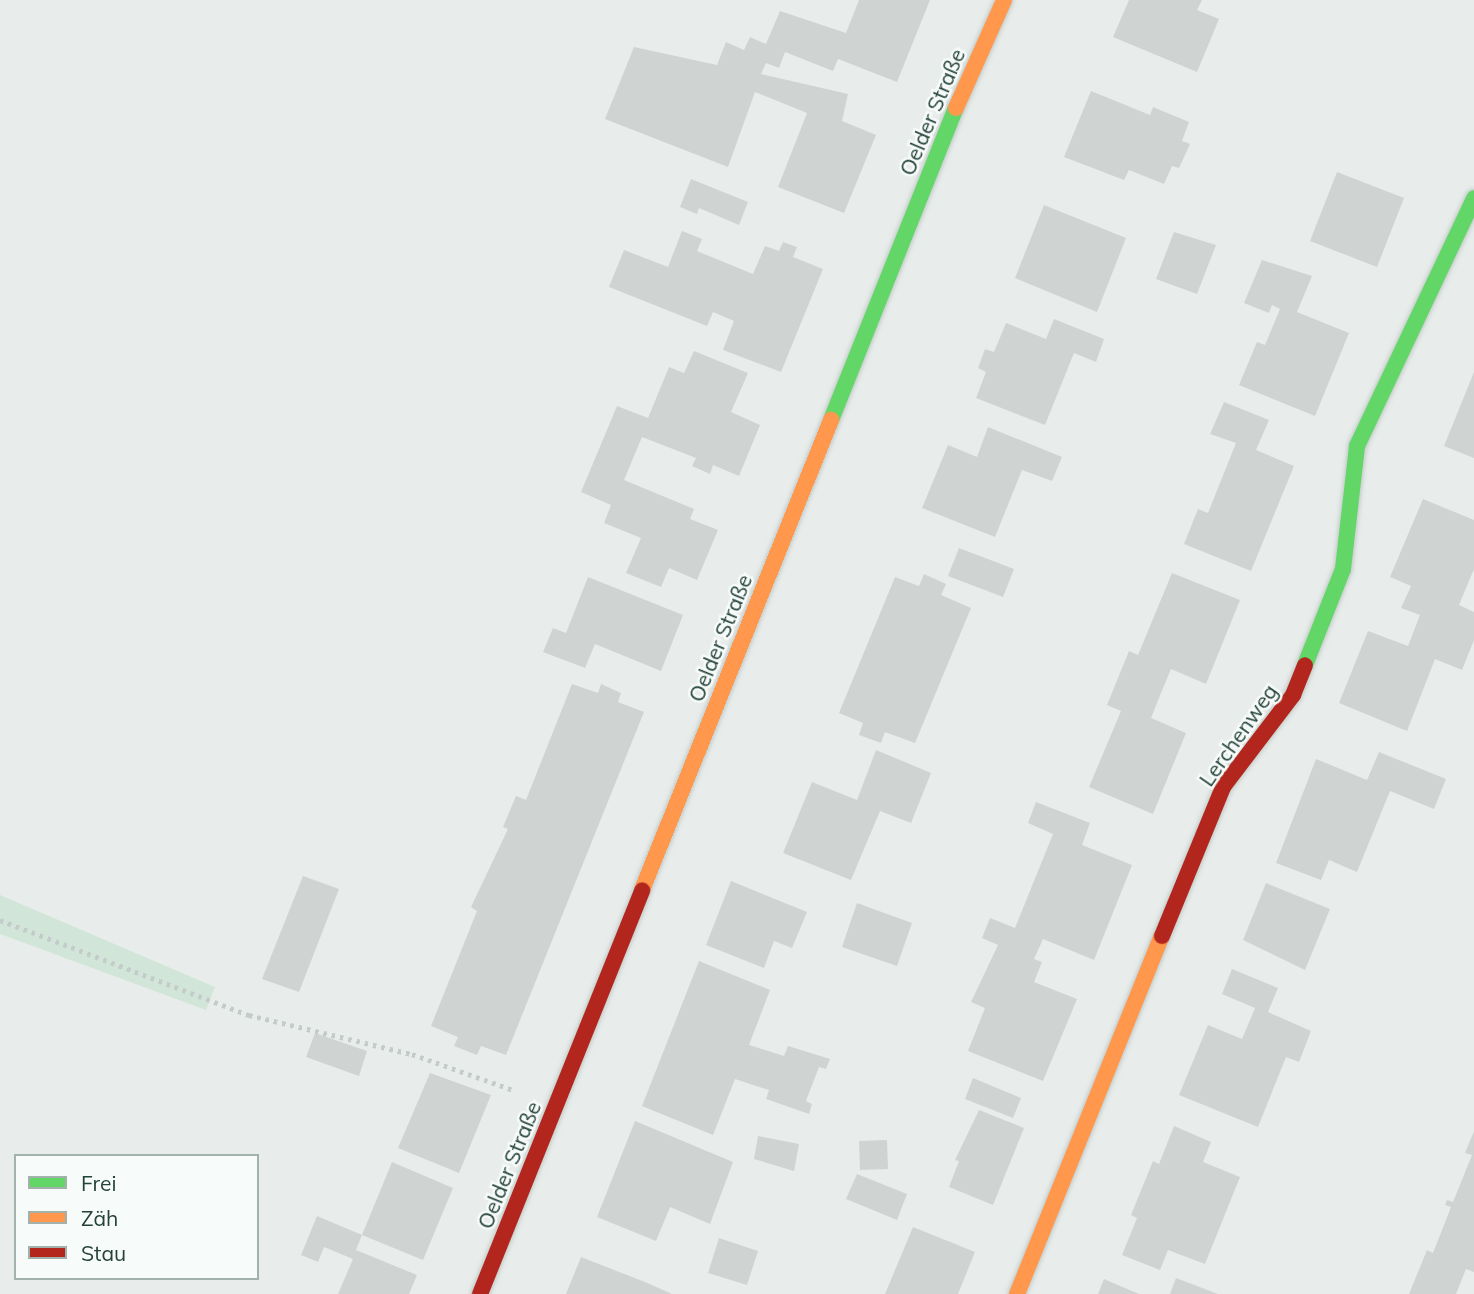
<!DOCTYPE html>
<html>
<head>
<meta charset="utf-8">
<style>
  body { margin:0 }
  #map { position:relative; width:1474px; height:1294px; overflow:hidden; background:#e8edeb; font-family:Mulish,sans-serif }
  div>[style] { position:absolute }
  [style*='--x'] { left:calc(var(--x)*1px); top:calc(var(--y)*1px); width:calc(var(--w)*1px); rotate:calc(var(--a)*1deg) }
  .green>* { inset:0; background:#d1e6d8 }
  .building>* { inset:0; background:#cfd4d2 }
  .path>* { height:4.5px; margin-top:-2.25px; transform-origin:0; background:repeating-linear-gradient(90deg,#c3ccca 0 3.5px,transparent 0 8.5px) }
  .roads { filter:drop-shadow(0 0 2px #c3cbc8) drop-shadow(0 0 2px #c3cbc8) }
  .fast>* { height:16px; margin:-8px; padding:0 8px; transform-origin:8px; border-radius:8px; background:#63d668 }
  .slow>* { height:16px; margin:-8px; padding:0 8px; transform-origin:8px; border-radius:8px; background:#ff974d }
  .jam>* { height:16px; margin:-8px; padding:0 8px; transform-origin:8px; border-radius:8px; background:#b3261e }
  span { translate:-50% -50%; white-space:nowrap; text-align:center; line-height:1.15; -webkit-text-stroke:5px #f7fbf9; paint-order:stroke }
  .street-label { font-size:21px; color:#24423a }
  .legend { position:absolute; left:14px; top:1154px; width:245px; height:126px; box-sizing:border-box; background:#f7fbf9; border:2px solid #a3b1ad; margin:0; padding:9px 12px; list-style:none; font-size:21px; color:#24423a }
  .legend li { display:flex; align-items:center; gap:14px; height:35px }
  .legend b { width:35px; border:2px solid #a3b1ad }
</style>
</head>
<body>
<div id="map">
  <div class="green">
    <i style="clip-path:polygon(0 895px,215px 987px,206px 1010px,0 934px)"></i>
  </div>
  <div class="building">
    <i style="clip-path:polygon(859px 0,930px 0,897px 82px,838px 59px,833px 71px,785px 52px,779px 68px,766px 63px,761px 74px,848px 94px,842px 121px,876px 135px,844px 213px,778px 187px,807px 113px,755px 92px,728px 167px,605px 119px,634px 47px,717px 65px,726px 42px,744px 50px,750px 37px,766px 44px,780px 11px,846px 33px)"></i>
    <i style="clip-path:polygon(1129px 0,1202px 0,1197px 10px,1219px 19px,1197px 72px,1113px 37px)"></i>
    <i style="clip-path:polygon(1091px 91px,1150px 115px,1153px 107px,1189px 122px,1182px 141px,1190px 144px,1179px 168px,1172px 166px,1164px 184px,1129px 170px,1124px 180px,1064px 157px)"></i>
    <i style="clip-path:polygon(1337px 172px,1404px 198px,1377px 267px,1310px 241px)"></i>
    <i style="clip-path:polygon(691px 179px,748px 202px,739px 225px,699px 208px,697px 214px,680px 207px)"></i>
    <i style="clip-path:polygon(1044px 205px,1126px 238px,1097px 312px,1015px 278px)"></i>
    <i style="clip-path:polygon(682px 231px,702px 239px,697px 251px,753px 274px,765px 246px,779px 251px,783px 242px,797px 247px,793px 257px,823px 269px,781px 372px,723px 350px,734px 321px,713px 312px,707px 326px,609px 287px,624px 250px,668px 267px)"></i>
    <i style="clip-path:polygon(1174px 232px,1216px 245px,1197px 294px,1156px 279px)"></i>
    <i style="clip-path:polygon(1262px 260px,1312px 276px,1297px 312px,1349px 333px,1315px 416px,1239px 385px,1257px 342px,1265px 345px,1280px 309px,1272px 305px,1269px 313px,1244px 303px)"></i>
    <i style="clip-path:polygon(1054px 319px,1104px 339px,1096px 362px,1074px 353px,1045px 425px,976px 398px,986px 372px,978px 368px,985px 349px,994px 352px,1006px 323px,1046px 339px)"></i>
    <i style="clip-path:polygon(694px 351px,748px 373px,731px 412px,760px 425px,739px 476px,713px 465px,710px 474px,692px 466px,696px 458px,642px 437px,624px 480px,694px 509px,690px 519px,718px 530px,697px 580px,669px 568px,661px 587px,626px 573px,641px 538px,604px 523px,611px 505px,581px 492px,617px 406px,648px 418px,669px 367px,684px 373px)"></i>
    <i style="clip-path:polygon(1474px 372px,1474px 458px,1444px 446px)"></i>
    <i style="clip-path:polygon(1224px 402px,1269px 420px,1256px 450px,1294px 466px,1251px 571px,1184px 544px,1198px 509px,1208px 513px,1236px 443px,1210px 434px)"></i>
    <i style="clip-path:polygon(988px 427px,1062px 457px,1052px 481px,1022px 470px,995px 537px,922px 508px,948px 445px,977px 457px)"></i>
    <i style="clip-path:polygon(1423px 499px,1474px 520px,1474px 569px,1459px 605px,1474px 612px,1474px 640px,1462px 670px,1435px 659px,1407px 731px,1339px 703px,1368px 631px,1408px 646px,1420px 615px,1401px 608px,1411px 586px,1390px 577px)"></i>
    <i style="clip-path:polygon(959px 548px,1014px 569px,1003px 597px,948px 576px)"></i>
    <i style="clip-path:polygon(1172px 573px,1240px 600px,1206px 684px,1171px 669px,1161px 693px,1151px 718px,1186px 733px,1153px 814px,1089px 787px,1121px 711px,1107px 705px,1129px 651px,1138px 655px)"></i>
    <i style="clip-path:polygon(924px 574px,946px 584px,941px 595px,971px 608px,915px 743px,885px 732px,881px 743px,859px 735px,863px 723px,839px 713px,895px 577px,919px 586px)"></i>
    <i style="clip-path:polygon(588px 577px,683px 615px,661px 671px,595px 644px,585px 668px,543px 652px,553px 628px,566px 633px)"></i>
    <i style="clip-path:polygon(572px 684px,598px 693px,601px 684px,621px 693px,618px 702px,644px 712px,506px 1055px,481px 1046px,477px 1055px,454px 1046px,458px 1037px,431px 1026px,477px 911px,471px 907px,508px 829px,503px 827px,516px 796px,526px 800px)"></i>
    <i style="clip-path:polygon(876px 750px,931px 773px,911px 823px,880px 811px,851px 880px,783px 853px,812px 782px,857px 800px)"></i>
    <i style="clip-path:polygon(1379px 752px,1446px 779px,1434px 809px,1390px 791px,1357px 872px,1329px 860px,1321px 880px,1276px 863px,1316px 759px,1367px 780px)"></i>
    <i style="clip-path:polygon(1036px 802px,1090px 823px,1082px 845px,1132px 865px,1094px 960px,1043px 939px,1034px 959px,1042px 962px,1034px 982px,1077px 999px,1043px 1081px,968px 1051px,985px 1008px,971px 1002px,998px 945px,982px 938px,990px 918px,1015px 928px,1053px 834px,1028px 823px)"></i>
    <i style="clip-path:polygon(303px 876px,339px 889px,299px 992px,262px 979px)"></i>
    <i style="clip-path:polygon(731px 881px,807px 912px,792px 948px,774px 941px,764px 968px,706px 945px)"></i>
    <i style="clip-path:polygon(1266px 883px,1330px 909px,1305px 970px,1243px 940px)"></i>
    <i style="clip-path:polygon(857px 903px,912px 923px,897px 966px,842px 947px)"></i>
    <i style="clip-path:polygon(699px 961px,770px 990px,749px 1045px,784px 1056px,788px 1046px,830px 1059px,826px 1069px,819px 1067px,806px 1101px,812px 1104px,809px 1114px,766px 1099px,769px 1090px,735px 1079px,713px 1135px,642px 1106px)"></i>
    <i style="clip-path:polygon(1232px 969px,1278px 988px,1268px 1012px,1311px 1031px,1299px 1062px,1286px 1057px,1258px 1127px,1179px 1095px,1208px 1025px,1242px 1039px,1255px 1008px,1222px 994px)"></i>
    <i style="clip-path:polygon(315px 1033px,367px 1051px,359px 1076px,306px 1057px)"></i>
    <i style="clip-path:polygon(430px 1073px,491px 1095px,459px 1173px,398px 1148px)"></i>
    <i style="clip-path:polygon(973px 1078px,1021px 1098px,1013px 1118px,965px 1099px)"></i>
    <i style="clip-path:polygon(979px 1110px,1024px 1128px,993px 1205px,949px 1187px,959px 1161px,955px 1160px)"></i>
    <i style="clip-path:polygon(635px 1121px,733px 1162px,710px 1224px,670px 1207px,656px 1241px,597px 1217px)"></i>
    <i style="clip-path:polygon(1174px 1126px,1211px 1142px,1203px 1162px,1240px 1177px,1205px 1264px,1168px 1250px,1160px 1270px,1122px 1255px,1137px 1218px,1131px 1215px,1153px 1161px,1159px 1164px)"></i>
    <i style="clip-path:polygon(1474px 1131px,1474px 1272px,1466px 1269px,1456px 1294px,1409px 1294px,1427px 1250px,1433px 1253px,1451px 1207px,1445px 1205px,1447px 1200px,1453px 1202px,1472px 1155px,1465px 1153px)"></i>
    <i style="clip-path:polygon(758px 1136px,799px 1144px,794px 1171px,754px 1159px)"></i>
    <i style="clip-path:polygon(887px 1140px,888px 1169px,860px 1170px,859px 1141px)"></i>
    <i style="clip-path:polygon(392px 1162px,453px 1188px,423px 1260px,362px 1235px)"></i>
    <i style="clip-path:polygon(857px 1174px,907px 1194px,897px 1220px,846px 1199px)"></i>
    <i style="clip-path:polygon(317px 1216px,362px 1235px,356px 1250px,417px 1275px,409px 1294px,338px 1294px,353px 1259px,324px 1247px,318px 1262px,301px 1255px)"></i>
    <i style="clip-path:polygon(913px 1227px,975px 1252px,958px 1294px,885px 1294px)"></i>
    <i style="clip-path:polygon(719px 1238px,758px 1251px,747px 1285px,708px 1273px)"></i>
    <i style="clip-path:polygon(581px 1257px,645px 1282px,672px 1294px,566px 1294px)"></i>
    <i style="clip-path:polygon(1176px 1278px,1218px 1294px,1170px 1294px)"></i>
    <i style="clip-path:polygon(1104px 1279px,1139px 1294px,1098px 1294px)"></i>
  </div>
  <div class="path">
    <i style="--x:0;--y:920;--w:267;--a:20.9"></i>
    <i style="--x:249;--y:1015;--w:168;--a:13.5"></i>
    <i style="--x:412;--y:1054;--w:107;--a:19.6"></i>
  </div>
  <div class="roads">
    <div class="fast">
      <i style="--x:831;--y:420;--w:336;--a:-68.2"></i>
      <i style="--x:1305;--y:665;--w:103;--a:-68.4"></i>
      <i style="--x:1343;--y:569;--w:124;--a:-83.5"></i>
      <i style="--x:1357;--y:446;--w:274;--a:-64.7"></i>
    </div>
    <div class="slow">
      <i style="--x:956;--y:108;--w:118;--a:-66"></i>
      <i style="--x:642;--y:890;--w:507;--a:-68.09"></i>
      <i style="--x:1017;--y:1294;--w:386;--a:-68"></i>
    </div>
    <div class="jam">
      <i style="--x:1162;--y:936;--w:161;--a:-67.7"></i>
      <i style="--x:1223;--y:787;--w:116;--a:-52.7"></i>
      <i style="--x:1293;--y:695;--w:32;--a:-68"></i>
      <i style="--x:480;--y:1294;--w:435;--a:-68.1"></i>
    </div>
  </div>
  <div class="street-label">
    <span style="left:932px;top:112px;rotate:-67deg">Oelder Straße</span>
    <span style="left:720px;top:638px;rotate:-68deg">Oelder Straße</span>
    <span style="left:1238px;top:735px;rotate:-55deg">Lerchenweg</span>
    <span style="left:509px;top:1165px;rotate:-68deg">Oelder Straße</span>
  </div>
  <ul class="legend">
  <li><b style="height:9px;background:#63d668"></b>Frei</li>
  <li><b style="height:9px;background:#ff974d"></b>Zäh</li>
  <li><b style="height:9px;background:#b3261e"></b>Stau</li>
  </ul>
</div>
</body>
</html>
